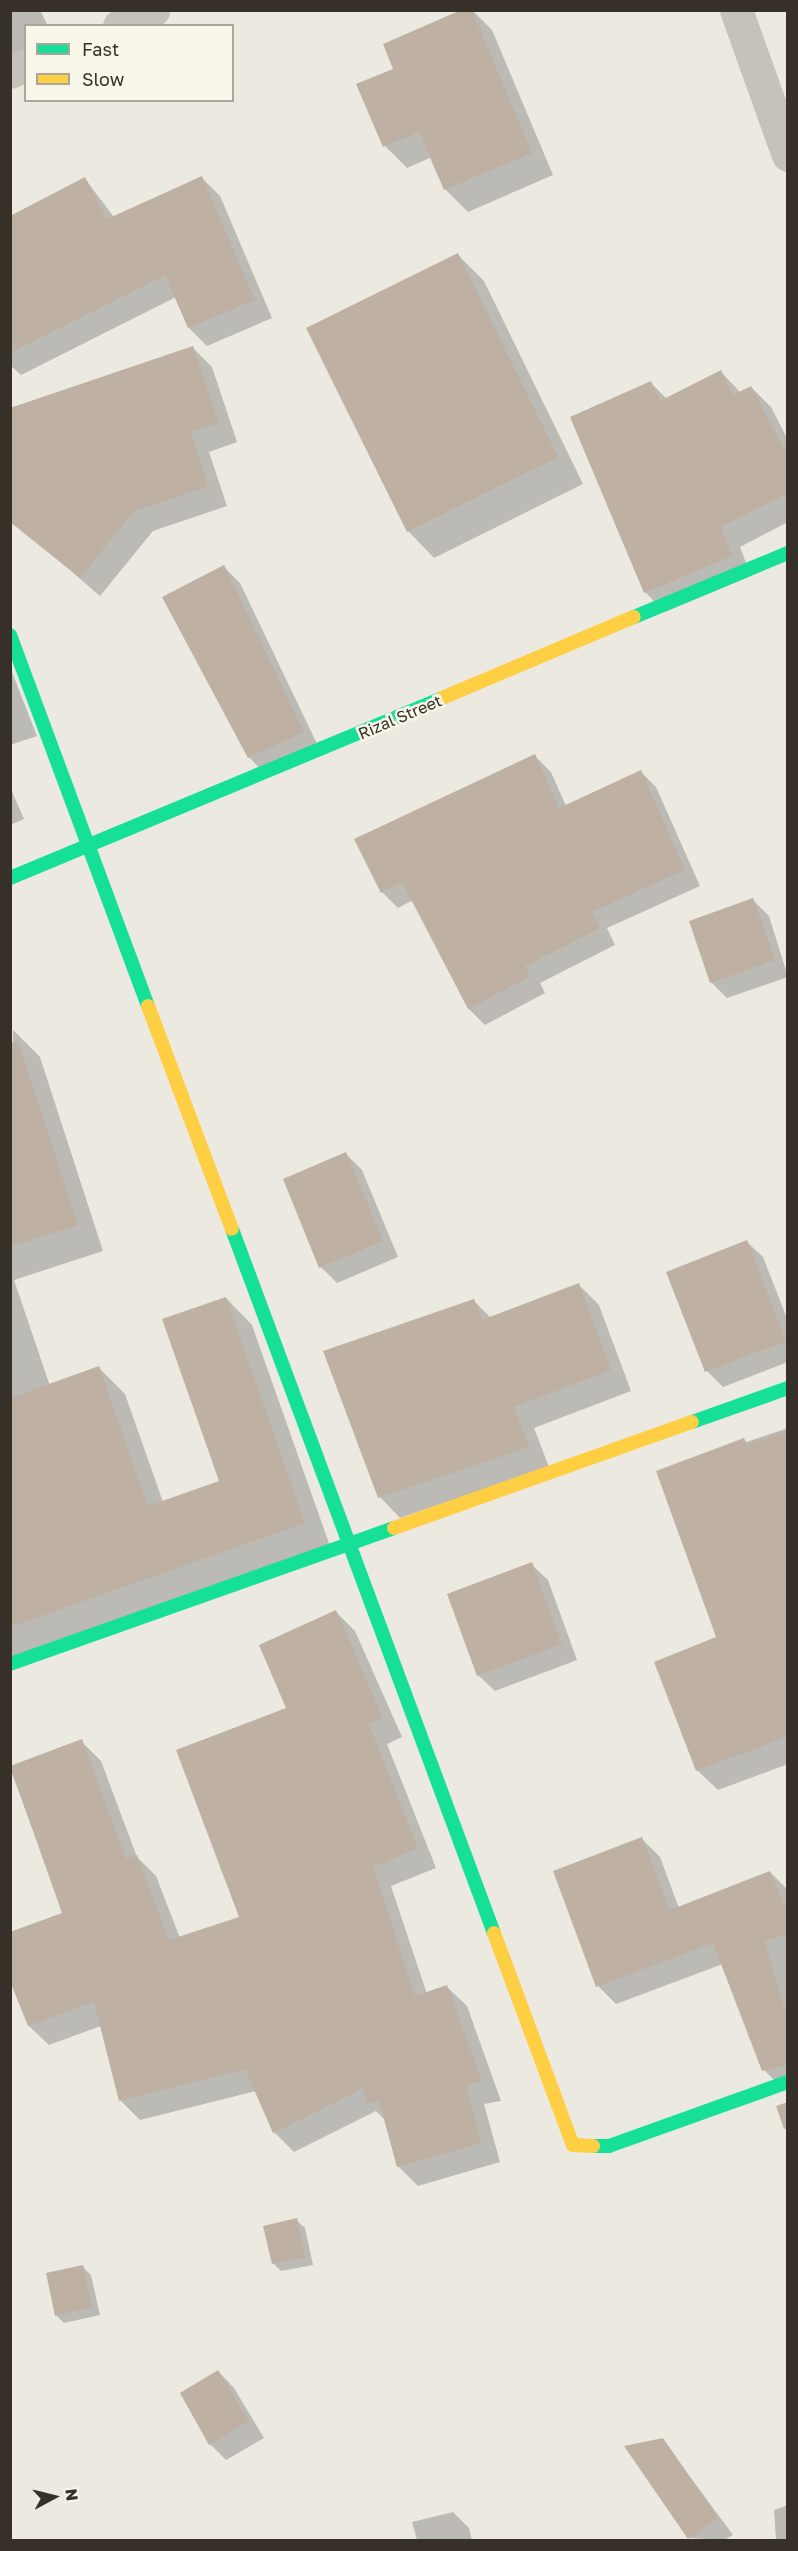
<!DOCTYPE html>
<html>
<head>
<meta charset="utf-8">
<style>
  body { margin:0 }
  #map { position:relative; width:798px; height:2551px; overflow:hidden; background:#ece9e1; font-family:"Golos Text",sans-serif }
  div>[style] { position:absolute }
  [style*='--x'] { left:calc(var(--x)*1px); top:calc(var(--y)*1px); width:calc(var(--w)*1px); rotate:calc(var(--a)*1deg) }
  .shadow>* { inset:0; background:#0003 }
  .building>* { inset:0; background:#beb1a4 }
  .street>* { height:33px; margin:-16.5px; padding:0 16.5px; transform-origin:16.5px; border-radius:16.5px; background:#c5c2bb }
  .fast>* { height:14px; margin:-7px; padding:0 7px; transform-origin:7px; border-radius:7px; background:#16e098 }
  .slow>* { height:14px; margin:-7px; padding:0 7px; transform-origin:7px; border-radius:7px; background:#ffcf43 }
  span { translate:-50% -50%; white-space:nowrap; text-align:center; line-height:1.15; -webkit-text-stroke:5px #f8f5e9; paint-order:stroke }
  .street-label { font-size:16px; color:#363029 }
  .frame { position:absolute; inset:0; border:12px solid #363029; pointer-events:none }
  .legend { position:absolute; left:24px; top:24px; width:210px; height:78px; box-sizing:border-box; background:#f8f5e9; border:2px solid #aaa69c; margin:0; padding:8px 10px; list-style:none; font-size:18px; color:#363029 }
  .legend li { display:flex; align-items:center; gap:12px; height:30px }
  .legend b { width:30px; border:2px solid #aaa69c }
  .north { position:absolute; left:24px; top:2467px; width:60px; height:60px; -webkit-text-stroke:4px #f8f5e9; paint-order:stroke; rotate:83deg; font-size:16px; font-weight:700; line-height:24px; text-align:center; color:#363029 }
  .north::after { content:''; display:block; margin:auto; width:21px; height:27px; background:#363029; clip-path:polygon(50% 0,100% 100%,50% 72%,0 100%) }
</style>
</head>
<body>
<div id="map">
  <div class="shadow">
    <i style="clip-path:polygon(10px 10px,40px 10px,48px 26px,26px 26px,26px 50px,10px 59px)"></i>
    <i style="clip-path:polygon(472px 10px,492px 30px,553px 175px,468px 212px,445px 189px,432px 157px,407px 168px,385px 146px,395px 69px)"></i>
    <i style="clip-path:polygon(202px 178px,220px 196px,272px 318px,207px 346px,189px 328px,176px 297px,21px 375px,10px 365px,10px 218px,85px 179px,114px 217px)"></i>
    <i style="clip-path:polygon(458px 255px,484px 281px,583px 484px,434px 558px,408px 531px)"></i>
    <i style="clip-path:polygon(193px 348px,212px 367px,237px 442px,209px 452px,227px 506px,153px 531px,100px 596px,27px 533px)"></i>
    <i style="clip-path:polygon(721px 372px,741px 393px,751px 387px,771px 407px,788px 440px,788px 522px,740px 547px,751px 576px,665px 612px,645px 592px,651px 383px,667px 399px)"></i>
    <i style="clip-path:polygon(224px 567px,240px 583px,319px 748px,265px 774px,249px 757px)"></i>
    <i style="clip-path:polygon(10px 667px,37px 736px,10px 745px)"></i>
    <i style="clip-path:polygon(535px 756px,551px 772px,566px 806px,640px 771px,656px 787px,700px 886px,607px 928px,615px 945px,540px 983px,545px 993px,485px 1025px,469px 1009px,413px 900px,398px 908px,382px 892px)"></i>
    <i style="clip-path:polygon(10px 787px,24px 819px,10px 825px)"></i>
    <i style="clip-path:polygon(753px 900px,769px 916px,788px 977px,727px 998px,711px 982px)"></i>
    <i style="clip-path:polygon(13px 1030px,40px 1057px,103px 1251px,14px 1280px,50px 1386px,99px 1368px,125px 1394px,163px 1502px,221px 1482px,226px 1298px,252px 1325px,331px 1549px,10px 1661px)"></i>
    <i style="clip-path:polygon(346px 1154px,362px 1170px,398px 1257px,337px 1283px,321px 1267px)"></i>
    <i style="clip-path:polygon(746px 1241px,763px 1257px,788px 1321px,788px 1362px,723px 1387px,707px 1371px)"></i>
    <i style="clip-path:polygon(579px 1285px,599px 1305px,631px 1391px,534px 1428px,549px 1467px,400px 1518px,380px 1497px,474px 1301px,491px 1318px)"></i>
    <i style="clip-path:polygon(788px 1428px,788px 1764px,718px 1790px,697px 1770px,718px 1638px,658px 1472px)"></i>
    <i style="clip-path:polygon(531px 1564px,548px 1580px,577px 1660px,495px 1691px,478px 1675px)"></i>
    <i style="clip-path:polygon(336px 1612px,355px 1631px,402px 1737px,387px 1744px,436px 1868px,391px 1886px,427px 1994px,447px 1987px,467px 2006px,501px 2101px,484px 2104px,500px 2162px,418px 2186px,398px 2166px,386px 2121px,376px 2111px,294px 2152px,275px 2133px,256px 2091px,140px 2120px,121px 2101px,101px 2026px,49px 2045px,29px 2026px,10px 1976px,64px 1914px,10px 1768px,81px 1741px,101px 1761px,137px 1857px,156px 1876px,180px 1938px,240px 1918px,288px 1709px)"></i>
    <i style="clip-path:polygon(642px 1839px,660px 1857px,679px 1908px,770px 1872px,788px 1890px,788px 2086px,782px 2088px,764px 2070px,723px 1964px,616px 2004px,598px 1986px)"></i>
    <i style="clip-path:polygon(296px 2220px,305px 2228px,313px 2265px,281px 2271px,273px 2263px)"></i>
    <i style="clip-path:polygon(83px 2267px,91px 2275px,100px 2315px,64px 2323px,56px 2315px)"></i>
    <i style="clip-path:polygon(218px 2371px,234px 2388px,264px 2438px,226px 2460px,210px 2444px)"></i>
    <i style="clip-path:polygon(663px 2440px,733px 2535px,724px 2540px,689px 2538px)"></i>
    <i style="clip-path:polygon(788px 2505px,788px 2540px,776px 2540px,774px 2510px)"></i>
    <i style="clip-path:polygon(453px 2512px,469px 2528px,472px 2540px,417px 2540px,412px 2522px)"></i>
  </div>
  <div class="building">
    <i style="clip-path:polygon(461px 10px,472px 10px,532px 153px,444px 190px,419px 132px,383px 147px,356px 84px,393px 69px,383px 44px)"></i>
    <i style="clip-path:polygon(202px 176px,255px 300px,188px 328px,165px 275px,10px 353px,10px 216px,85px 177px,107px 219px)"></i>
    <i style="clip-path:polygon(458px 253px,558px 457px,407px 532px,306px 328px)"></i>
    <i style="clip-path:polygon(193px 346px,219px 423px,191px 432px,208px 486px,133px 512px,80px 578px,10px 522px,10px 408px)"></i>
    <i style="clip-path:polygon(721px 370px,733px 395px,751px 386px,788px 457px,788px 493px,721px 527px,732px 556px,644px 593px,570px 417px,651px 381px,660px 401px)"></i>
    <i style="clip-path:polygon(224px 565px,304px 732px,248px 758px,162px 597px)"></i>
    <i style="clip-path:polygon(535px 754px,559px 808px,641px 770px,685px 870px,592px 912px,600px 928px,525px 966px,530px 977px,468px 1009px,402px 882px,381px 893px,354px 839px)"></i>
    <i style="clip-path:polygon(753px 898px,775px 960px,710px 983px,689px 921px)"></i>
    <i style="clip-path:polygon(18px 1041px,78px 1225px,10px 1247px,10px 1043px)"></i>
    <i style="clip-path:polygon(346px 1152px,383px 1241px,319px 1268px,283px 1179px)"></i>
    <i style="clip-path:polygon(747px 1240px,786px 1341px,705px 1372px,666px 1272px)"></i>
    <i style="clip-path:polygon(579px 1283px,611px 1370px,514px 1407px,529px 1447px,378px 1498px,323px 1351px,474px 1299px,482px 1320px)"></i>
    <i style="clip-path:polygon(226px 1297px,305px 1523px,10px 1627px,10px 1398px,99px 1366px,148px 1506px,219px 1481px,162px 1319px)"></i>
    <i style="clip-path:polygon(788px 1430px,788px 1736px,696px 1771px,654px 1662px,716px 1637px,656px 1471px,744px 1438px,747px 1444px)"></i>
    <i style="clip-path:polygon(532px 1562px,562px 1644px,477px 1676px,447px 1594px)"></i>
    <i style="clip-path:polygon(336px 1610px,383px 1718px,369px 1724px,418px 1848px,373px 1867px,415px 1996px,447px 1985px,482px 2081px,466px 2084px,481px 2143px,397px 2167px,379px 2101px,367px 2104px,363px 2088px,273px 2133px,245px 2069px,119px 2101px,94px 2002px,28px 2026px,10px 1981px,10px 1932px,62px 1913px,10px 1766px,82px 1739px,126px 1859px,137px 1855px,169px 1940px,239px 1917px,176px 1750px,286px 1708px,259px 1645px)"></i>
    <i style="clip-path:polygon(642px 1837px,670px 1910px,770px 1871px,788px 1914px,788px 1933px,765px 1941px,788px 2022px,788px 2064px,762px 2071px,713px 1943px,596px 1987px,553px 1871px)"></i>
    <i style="clip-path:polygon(788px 2102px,788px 2128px,784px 2129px,776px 2106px)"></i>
    <i style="clip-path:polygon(297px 2218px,305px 2257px,272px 2264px,263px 2226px)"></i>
    <i style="clip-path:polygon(83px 2265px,92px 2307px,55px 2316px,46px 2273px)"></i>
    <i style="clip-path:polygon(218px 2370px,249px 2421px,209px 2445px,180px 2393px)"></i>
    <i style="clip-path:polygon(663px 2438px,718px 2518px,688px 2539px,624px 2446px)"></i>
  </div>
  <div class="street">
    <i style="--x:736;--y:10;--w:154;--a:70.3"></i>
    <i style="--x:119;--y:26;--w:38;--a:-25"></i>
    <i style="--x:10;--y:72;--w:17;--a:-24"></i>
  </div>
  <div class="fast">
    <i style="--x:634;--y:617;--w:167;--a:-22.6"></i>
    <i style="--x:10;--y:635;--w:396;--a:69.6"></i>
    <i style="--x:10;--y:878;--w:468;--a:-22.6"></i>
    <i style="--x:232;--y:1229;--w:751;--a:69.59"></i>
    <i style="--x:692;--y:1422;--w:102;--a:-19.5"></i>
    <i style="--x:10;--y:1664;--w:407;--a:-19.5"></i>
    <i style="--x:593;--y:2146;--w:16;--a:0"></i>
    <i style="--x:609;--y:2146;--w:190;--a:-19.7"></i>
  </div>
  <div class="slow">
    <i style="--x:442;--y:698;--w:208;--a:-22.9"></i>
    <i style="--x:148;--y:1006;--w:238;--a:69.4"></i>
    <i style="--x:394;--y:1528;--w:316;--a:-19.6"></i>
    <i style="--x:494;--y:1933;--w:226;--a:69.6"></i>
    <i style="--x:573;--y:2145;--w:20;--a:3"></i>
  </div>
  <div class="street-label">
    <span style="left:400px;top:717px;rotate:-23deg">Rizal Street</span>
  </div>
  <div class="frame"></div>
  <ul class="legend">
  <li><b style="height:8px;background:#16e098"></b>Fast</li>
  <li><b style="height:8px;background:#ffcf43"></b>Slow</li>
  </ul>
  <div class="north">N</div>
</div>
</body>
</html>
